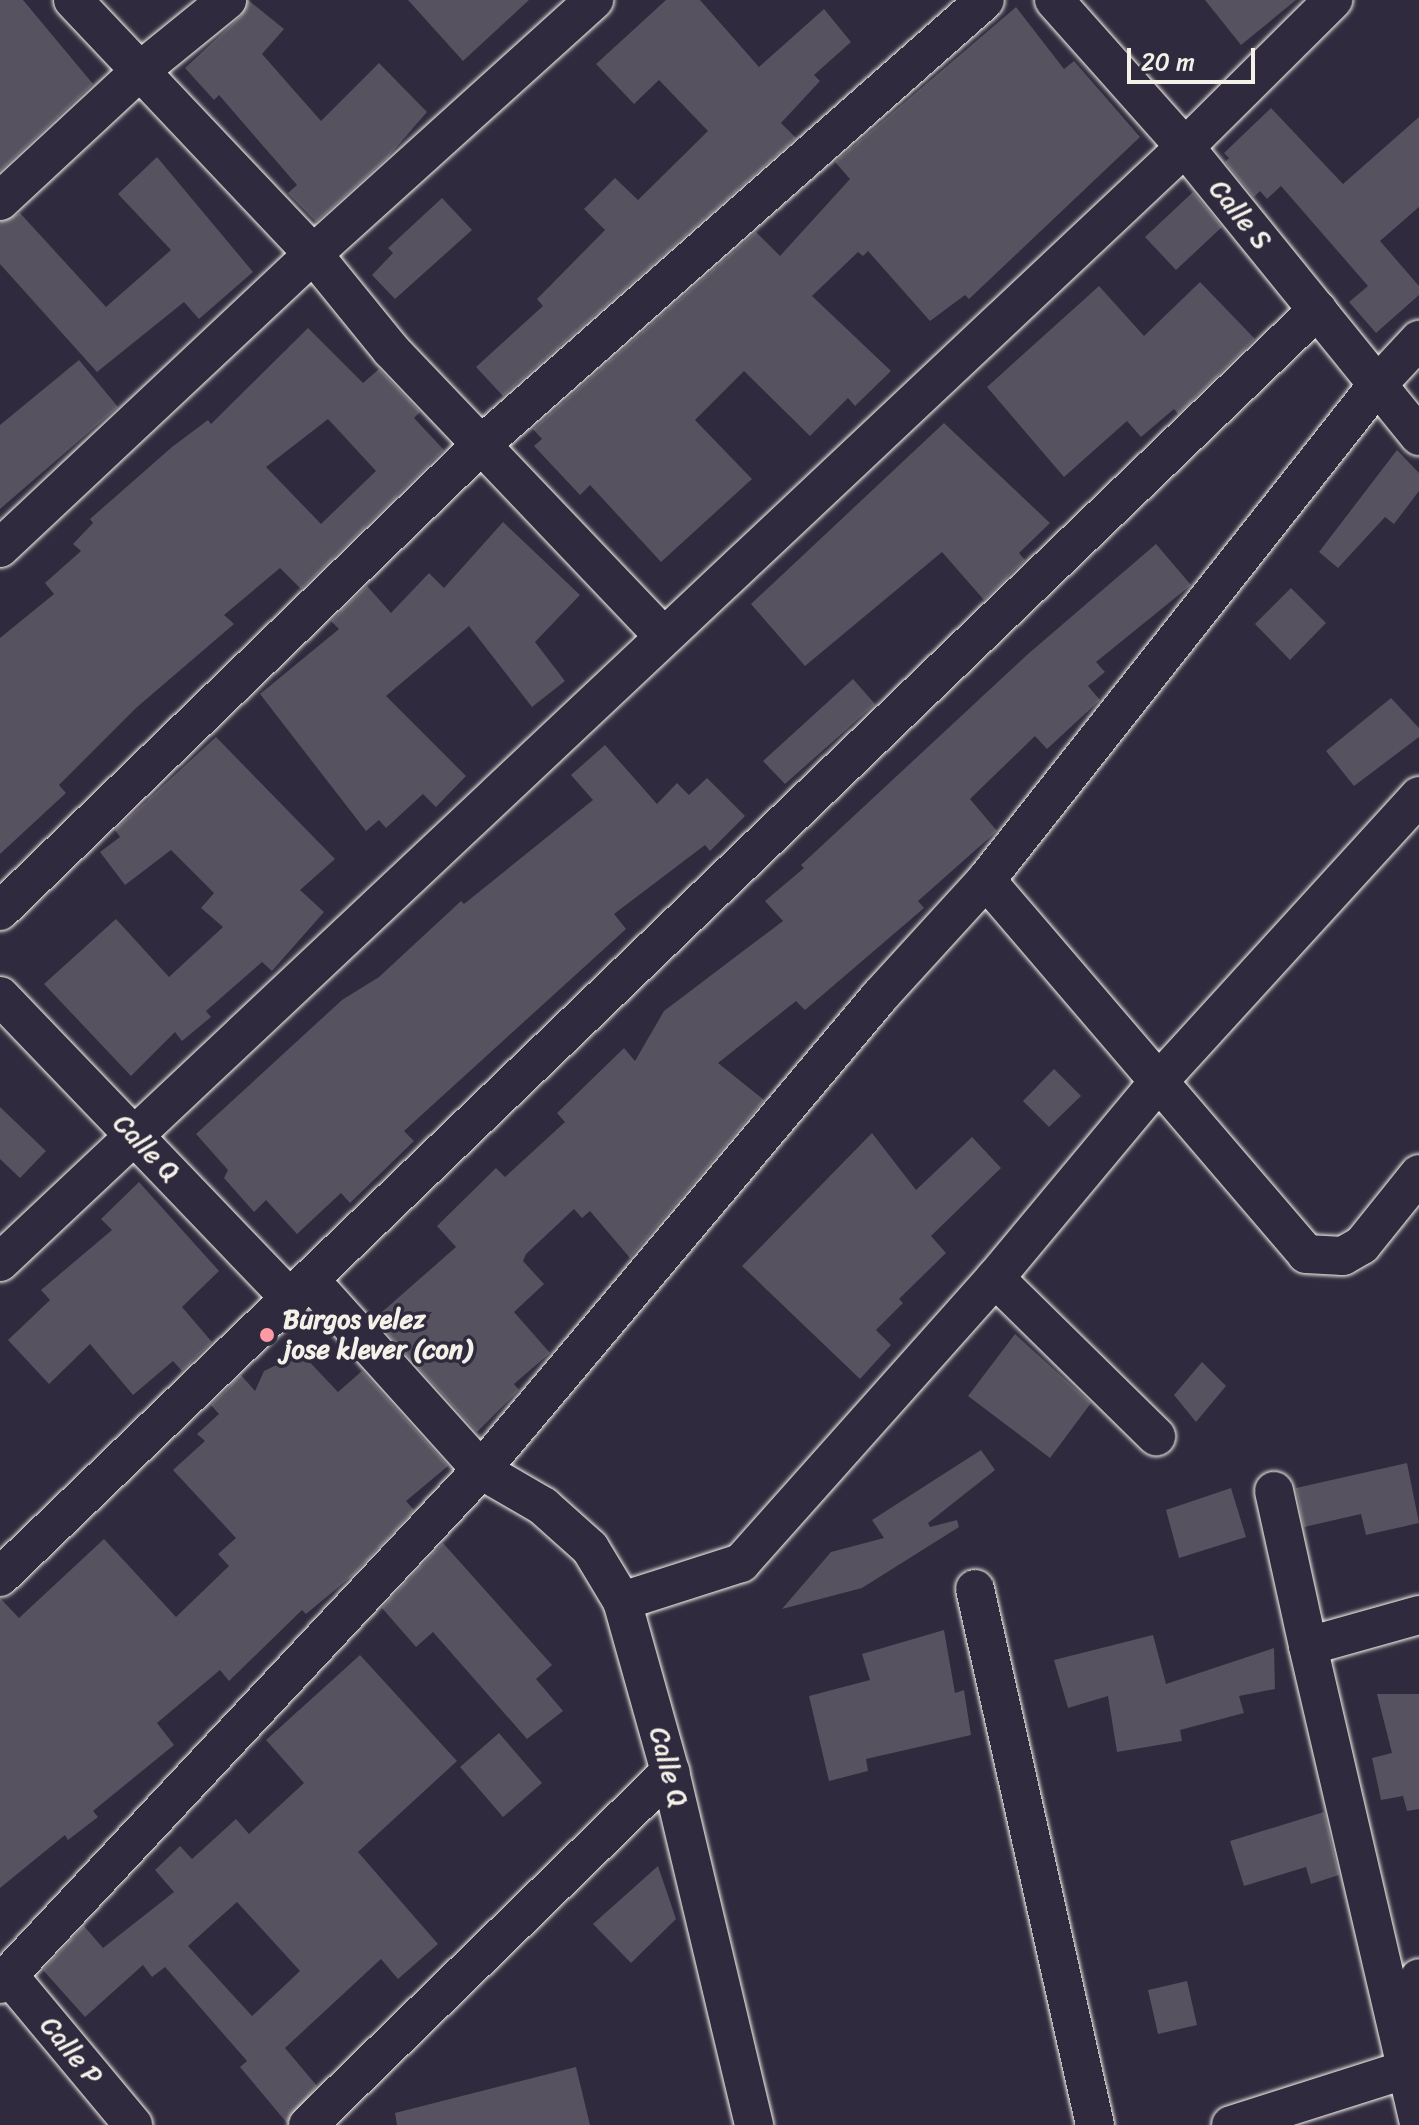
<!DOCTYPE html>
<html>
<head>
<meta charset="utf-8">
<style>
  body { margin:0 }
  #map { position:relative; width:1419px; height:2125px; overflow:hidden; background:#2f2a3d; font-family:Sriracha,sans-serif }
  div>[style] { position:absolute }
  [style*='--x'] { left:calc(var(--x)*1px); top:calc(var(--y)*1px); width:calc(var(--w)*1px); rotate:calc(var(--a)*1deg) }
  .building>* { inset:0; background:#56525f }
  .roads { filter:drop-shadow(0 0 2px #f4f1e8) drop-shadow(0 0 2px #f4f1e8) }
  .minor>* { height:38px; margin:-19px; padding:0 19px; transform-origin:19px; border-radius:19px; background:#2f2a3d }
  .dots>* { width:22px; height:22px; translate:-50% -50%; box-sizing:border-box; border:4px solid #2f2a3d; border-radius:50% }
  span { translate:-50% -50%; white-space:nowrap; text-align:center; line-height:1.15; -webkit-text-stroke:7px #2f2a3d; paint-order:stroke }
  .street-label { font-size:26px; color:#f4f1e8 }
  .poi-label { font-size:26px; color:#f4f1e8; font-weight:700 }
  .left { translate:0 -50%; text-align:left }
  .scale { position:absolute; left:1127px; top:48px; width:128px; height:36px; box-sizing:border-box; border:4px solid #f4f1e8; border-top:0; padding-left:10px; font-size:24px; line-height:28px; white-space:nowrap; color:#f4f1e8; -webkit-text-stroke:6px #2f2a3d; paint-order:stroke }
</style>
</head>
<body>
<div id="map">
  <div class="building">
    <i style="clip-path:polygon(0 0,23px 0,93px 84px,0 171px)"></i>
    <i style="clip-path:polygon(248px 0,284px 29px,262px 54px,321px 121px,379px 63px,427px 112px,387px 158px,316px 222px,288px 193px,297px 185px,219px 95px,214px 100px,185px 68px,241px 16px)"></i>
    <i style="clip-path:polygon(408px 0,529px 0,463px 61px)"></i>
    <i style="clip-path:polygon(666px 0,700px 0,759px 67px,824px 9px,851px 42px,814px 75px,820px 81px,781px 123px,796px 138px,503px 396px,476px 367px,543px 306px,537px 299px,605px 230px,584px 209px,615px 178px,638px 200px,708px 131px,659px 80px,634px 104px,596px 64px)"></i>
    <i style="clip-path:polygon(1205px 0,1296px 0,1241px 45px)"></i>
    <i style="clip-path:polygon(1016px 7px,1064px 69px,1074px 61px,1140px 137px,969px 299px,965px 295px,930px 321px,868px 251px,863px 256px,858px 252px,812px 296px,891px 371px,855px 406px,848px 398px,810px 436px,744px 371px,695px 420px,752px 479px,661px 562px,590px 485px,580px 495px,534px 446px,542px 439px,533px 429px,756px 232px,780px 256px,850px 179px,835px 162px)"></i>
    <i style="clip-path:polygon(1271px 108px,1343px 184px,1419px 117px,1419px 207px,1380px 241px,1419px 286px,1419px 295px,1376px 333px,1349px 302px,1368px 286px,1281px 186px,1267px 199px,1260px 191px,1254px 197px,1225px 162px,1229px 158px,1224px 153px)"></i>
    <i style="clip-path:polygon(157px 157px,253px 272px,199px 319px,184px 302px,97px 372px,0 264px,0 222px,20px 213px,106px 307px,171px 250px,118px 194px)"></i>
    <i style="clip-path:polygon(1193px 192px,1222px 227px,1176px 270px,1145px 237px)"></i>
    <i style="clip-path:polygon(442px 198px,472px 230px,395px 299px,372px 275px,393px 253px,388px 248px)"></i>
    <i style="clip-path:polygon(1200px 282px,1255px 339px,1178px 414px,1174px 409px,1141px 437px,1127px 421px,1064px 477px,987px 387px,1099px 286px,1144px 336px)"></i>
    <i style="clip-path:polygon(evenodd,308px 328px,363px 383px,379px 369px,420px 412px,414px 418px,444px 450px,301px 589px,280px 568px,224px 615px,234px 624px,136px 708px,59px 785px,66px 793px,0 854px,0 638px,54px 594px,45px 583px,81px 551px,73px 544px,93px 523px,90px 519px,172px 447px,208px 420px,211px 424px,308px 328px,328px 419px,376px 471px,321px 524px,266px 467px,328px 419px)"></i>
    <i style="clip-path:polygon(79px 360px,118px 407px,0 509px,0 425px)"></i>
    <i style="clip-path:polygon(944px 423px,1050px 523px,1019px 553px,1025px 560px,984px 600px,942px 552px,805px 666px,751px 604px)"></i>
    <i style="clip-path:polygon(1397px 450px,1419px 473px,1419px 491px,1394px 524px,1385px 517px,1338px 568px,1319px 552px)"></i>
    <i style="clip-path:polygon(503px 522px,580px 595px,535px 642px,565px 681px,532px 707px,469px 626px,386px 696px,466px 776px,436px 807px,423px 794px,386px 828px,379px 820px,366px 831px,260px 694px,339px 629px,331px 621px,367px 586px,391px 613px,429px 573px,444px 588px)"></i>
    <i style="clip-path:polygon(1156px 544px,1191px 585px,1096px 662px,1105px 672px,1088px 686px,1100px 700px,1047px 749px,1035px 736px,970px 799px,997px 831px,918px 901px,924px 908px,805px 1010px,796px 1001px,718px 1063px,764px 1100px,630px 1258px,590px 1211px,582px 1218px,574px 1209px,526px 1254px,523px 1261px,544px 1284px,514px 1312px,550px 1353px,514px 1384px,519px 1390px,477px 1432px,374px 1319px,456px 1247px,437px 1226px,496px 1168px,505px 1177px,565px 1122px,557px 1113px,624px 1048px,635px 1061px,664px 1011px,783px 921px,765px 901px,804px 868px,801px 865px,1028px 654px)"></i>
    <i style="clip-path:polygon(1291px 588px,1326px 623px,1290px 660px,1255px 624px)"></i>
    <i style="clip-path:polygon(853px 679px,875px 704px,785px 784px,763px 761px)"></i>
    <i style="clip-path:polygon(1391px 698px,1419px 728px,1419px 737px,1354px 786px,1326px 751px)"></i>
    <i style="clip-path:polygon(216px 737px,335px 859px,300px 890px,324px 912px,272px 971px,262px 962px,206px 1011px,211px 1017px,182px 1041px,175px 1032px,131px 1076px,44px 984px,116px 919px,169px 977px,223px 927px,201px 908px,214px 893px,171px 850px,125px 885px,100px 852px,120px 837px,115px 830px)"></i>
    <i style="clip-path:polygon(605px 745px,657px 804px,677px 783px,689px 795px,707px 778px,745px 816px,710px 851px,705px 845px,614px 914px,626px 929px,404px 1131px,414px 1141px,350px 1203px,341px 1193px,297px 1234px,266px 1200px,254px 1212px,224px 1178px,228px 1170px,196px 1134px,342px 1000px,379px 977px,461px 901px,464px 904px,593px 800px,571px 775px)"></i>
    <i style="clip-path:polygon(1054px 1069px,1081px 1096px,1049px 1127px,1023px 1101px)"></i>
    <i style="clip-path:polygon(0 1107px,46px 1151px,20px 1178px,0 1159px)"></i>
    <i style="clip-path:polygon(872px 1133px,916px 1190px,972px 1137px,1001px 1168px,931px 1236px,946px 1253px,899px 1299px,903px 1303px,876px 1330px,891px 1345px,860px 1379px,742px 1266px)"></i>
    <i style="clip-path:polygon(139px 1182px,219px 1271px,182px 1307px,212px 1342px,182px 1371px,173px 1361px,133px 1395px,90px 1344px,49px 1384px,8px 1340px,50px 1300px,41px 1290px,112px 1230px,101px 1219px)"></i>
    <i style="clip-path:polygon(1015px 1334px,1091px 1403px,1050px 1458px,968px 1396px)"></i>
    <i style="clip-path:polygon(301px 1353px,338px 1392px,362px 1371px,448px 1466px,406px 1501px,414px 1510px,353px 1575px,306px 1614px,302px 1610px,229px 1681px,220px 1670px,157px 1723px,174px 1745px,93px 1811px,98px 1817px,68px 1840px,65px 1835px,0 1888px,0 1598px,19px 1618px,104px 1539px,176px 1617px,229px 1566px,218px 1554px,236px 1538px,173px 1470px,205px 1441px,197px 1434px,219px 1414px,211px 1405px,241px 1375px,255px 1391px,264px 1371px)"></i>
    <i style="clip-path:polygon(1202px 1362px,1226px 1386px,1196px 1422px,1174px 1395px)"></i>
    <i style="clip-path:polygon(981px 1450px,995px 1470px,928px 1523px,930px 1527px,957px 1520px,959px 1527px,862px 1588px,782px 1609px,831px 1552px,884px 1538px,872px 1520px)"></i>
    <i style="clip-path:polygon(1407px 1463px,1419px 1523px,1366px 1535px,1361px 1514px,1304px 1527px,1296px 1488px)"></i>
    <i style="clip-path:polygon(1231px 1488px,1246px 1537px,1179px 1558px,1166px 1510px)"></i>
    <i style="clip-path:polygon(443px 1543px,552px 1665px,536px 1679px,563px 1711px,527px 1739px,433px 1632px,416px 1647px,382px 1608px)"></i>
    <i style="clip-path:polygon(944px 1630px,955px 1693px,964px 1690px,971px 1735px,866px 1759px,868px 1771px,829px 1781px,809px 1696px,870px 1680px,862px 1654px)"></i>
    <i style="clip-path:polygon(1153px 1635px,1166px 1684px,1274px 1648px,1275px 1689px,1239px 1696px,1244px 1713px,1180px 1730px,1182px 1741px,1117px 1752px,1108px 1696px,1068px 1708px,1054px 1660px)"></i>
    <i style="clip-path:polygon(evenodd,360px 1655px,457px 1761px,358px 1852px,438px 1944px,398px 1979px,381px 1959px,285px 2048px,317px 2086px,287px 2123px,240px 2067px,247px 2061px,165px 1967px,152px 1977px,143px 1965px,85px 2017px,43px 1970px,84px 1926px,103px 1948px,174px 1892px,155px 1870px,180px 1846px,192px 1859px,236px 1819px,249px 1834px,304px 1783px,266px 1740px,360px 1655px,237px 1902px,300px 1971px,252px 2016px,188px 1946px,237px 1902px)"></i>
    <i style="clip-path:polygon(1377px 1694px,1419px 1694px,1419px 1809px,1407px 1811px,1403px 1796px,1381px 1800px,1372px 1758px,1392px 1753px)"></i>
    <i style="clip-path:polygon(499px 1733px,542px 1783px,503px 1817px,460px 1767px)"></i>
    <i style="clip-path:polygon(1324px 1812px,1339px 1875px,1311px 1884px,1306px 1867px,1244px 1886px,1230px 1841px)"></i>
    <i style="clip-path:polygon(658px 1866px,676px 1919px,631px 1963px,593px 1924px)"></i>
    <i style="clip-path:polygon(1187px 1981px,1197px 2025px,1158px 2034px,1148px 1990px)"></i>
    <i style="clip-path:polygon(576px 2067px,590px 2125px,397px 2125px,395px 2113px)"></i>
  </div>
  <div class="roads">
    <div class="minor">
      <i style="--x:73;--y:0;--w:349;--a:46.6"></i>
      <i style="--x:313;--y:254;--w:124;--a:50.9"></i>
      <i style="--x:391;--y:350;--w:393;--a:46.4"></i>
      <i style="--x:1054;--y:0;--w:197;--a:48.3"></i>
      <i style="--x:1185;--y:147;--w:372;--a:51"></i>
      <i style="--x:0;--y:201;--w:192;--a:-42.9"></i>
      <i style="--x:141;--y:70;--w:111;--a:-39.1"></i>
      <i style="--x:0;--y:548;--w:429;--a:-43.2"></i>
      <i style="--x:313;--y:254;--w:379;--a:-42.1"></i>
      <i style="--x:986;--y:880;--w:492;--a:49.4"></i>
      <i style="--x:1306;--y:1254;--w:37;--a:3"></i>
      <i style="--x:1343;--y:1256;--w:22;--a:-30"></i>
      <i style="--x:1362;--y:1245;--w:91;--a:-51.2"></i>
      <i style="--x:0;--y:911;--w:670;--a:-44.09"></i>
      <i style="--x:481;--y:445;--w:672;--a:-41.44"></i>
      <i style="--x:0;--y:996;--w:420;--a:46.2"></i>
      <i style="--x:0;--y:1262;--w:1627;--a:-43.26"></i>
      <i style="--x:1185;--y:147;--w:209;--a:-44.8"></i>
      <i style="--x:995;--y:1278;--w:226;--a:44.5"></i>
      <i style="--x:311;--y:1281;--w:254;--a:48"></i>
      <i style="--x:481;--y:1470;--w:72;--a:30.1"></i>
      <i style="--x:543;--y:1506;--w:63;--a:41.8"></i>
      <i style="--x:590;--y:1548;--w:62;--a:58.9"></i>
      <i style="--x:622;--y:1601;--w:178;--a:74.3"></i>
      <i style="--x:670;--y:1772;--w:363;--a:76.6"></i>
      <i style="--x:1274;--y:1491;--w:159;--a:77.6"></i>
      <i style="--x:0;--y:1577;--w:1828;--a:-43.89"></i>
      <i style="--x:975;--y:1589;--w:549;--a:77.38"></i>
      <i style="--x:622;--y:1601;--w:125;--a:-17.7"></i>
      <i style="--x:741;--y:1563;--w:382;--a:-48.3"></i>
      <i style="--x:995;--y:1278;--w:256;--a:-50.2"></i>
      <i style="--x:1159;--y:1081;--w:386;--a:-47.6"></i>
      <i style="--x:1419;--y:1615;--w:115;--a:164.4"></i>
      <i style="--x:1308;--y:1646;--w:490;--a:76.9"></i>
      <i style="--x:9;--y:1976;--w:194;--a:50.2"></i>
      <i style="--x:0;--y:1984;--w:704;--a:-46.9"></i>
      <i style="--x:481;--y:1470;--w:620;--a:-49.91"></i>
      <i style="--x:880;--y:996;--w:157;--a:-47.6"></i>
      <i style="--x:986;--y:880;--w:631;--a:-51.69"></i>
      <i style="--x:1377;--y:385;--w:62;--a:-47"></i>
      <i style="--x:308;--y:2125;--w:506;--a:-44.28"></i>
      <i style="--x:1231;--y:2125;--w:182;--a:-17.6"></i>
      <i style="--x:1404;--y:2070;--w:93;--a:-80.7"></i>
    </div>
  </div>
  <div class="dots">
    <i style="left:267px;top:1335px;background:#ff9aa2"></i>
  </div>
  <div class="street-label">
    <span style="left:1240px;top:215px;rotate:51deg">Calle S</span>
    <span style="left:146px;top:1148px;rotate:46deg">Calle Q</span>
    <span style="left:668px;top:1767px;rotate:75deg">Calle Q</span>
    <span style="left:71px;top:2051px;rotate:50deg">Calle P</span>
  </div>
  <div class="poi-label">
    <span class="left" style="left:283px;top:1335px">Burgos velez<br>jose klever (con)</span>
  </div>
  <div class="scale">20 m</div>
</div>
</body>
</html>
